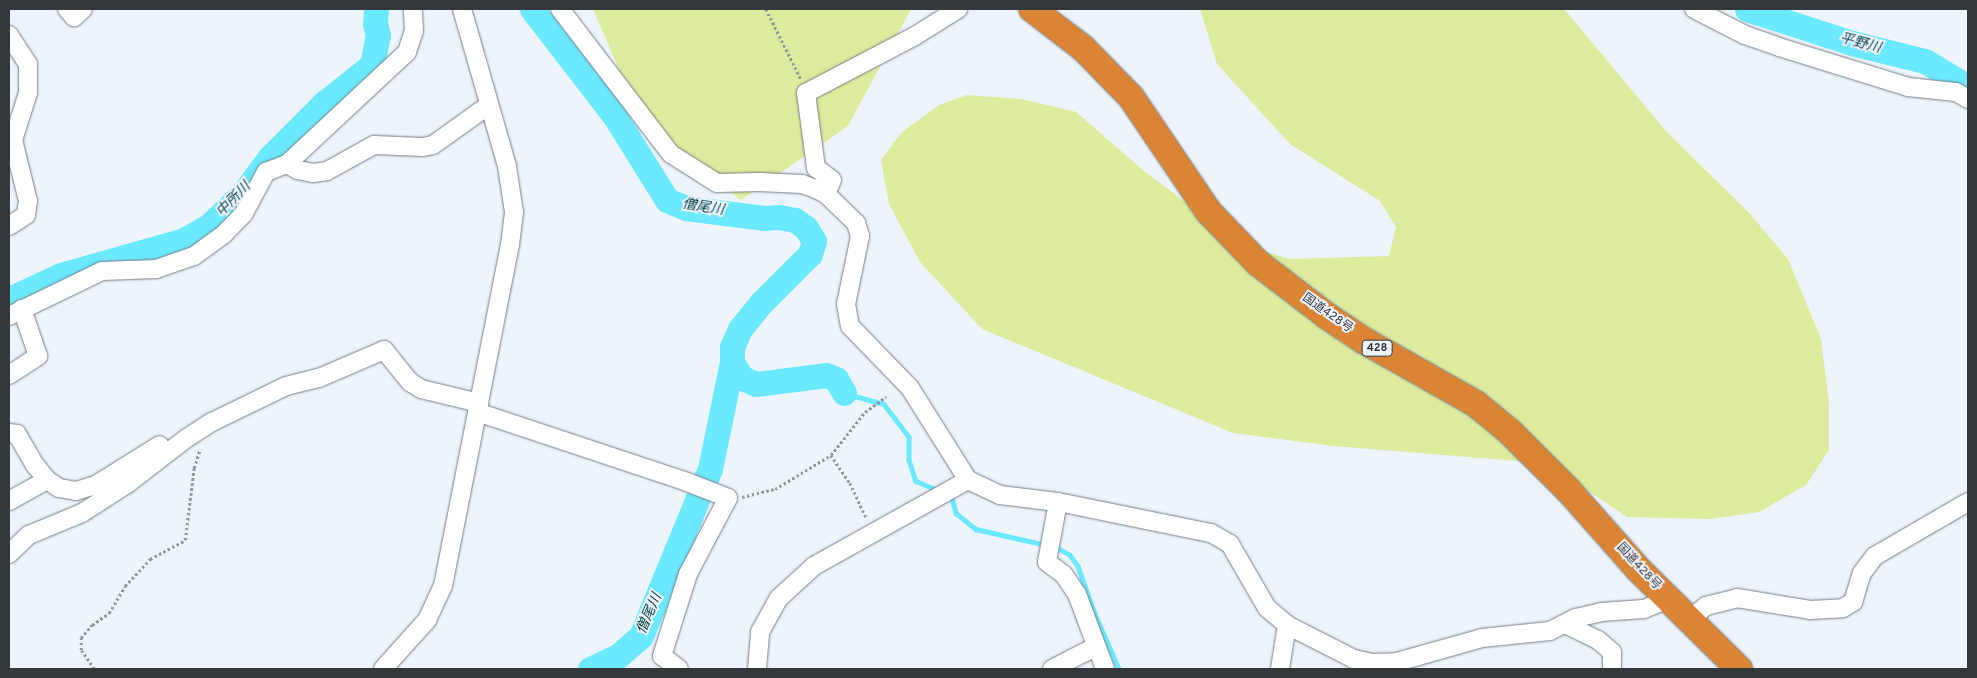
<!DOCTYPE html>
<html>
<head>
<meta charset="utf-8">
<style>
  body { margin:0 }
  #map { position:relative; width:1977px; height:678px; overflow:hidden; background:#edf4fc; font-family:Overpass,"Noto Sans JP",sans-serif }
  div>[style] { position:absolute }
  [style*='--x'] { left:calc(var(--x)*1px); top:calc(var(--y)*1px); width:calc(var(--w)*1px); rotate:calc(var(--a)*1deg) }
  .green>* { inset:0; background:#ddeb9d }
  .stream>* { height:4.5px; margin:-2.25px; padding:0 2.25px; transform-origin:2.25px; border-radius:2.25px; background:#6be9ff }
  .river>* { height:25px; margin:-12.5px; padding:0 12.5px; transform-origin:12.5px; border-radius:12.5px; background:#6be9ff }
  .path>* { height:2.5px; margin-top:-1.25px; transform-origin:0; background:repeating-linear-gradient(90deg,#92979c 0 2.5px,transparent 0 5px) }
  .roads { filter:drop-shadow(0 0 1px #767c83) drop-shadow(0 0 1px #767c83) }
  .minor>* { height:18px; margin:-9px; padding:0 9px; transform-origin:9px; border-radius:9px; background:#fff }
  .highway>* { height:26px; margin:-13px; padding:0 13px; transform-origin:13px; border-radius:13px; background:#db8434 }
  span { translate:-50% -50%; white-space:nowrap; text-align:center; line-height:1.15; -webkit-text-stroke:4px #edf4fc; paint-order:stroke }
  .shield-label span { padding:1px 4px; background:#edf4fc; border:1px solid; border-radius:4px; -webkit-text-stroke-width:0 }
  .shield-label { font-size:11px; color:#35383b; font-weight:700 }
  .street-label { font-size:12px; color:#35383b }
  .water-label { font-size:14px; color:#003c45; font-style:italic }
  .frame { position:absolute; inset:0; border:10px solid #35383b; pointer-events:none }
</style>
</head>
<body>
<div id="map">
  <div class="green">
    <i style="clip-path:polygon(593px 9px,911px 9px,848px 126px,741px 200px,642px 123px)"></i>
    <i style="clip-path:polygon(1200px 9px,1564px 9px,1666px 131px,1750px 214px,1788px 259px,1821px 339px,1829px 402px,1829px 450px,1806px 485px,1759px 512px,1710px 519px,1627px 517px,1572px 480px,1528px 462px,1334px 446px,1233px 433px,982px 329px,920px 262px,889px 204px,881px 160px,901px 133px,939px 105px,967px 95px,1021px 99px,1076px 112px,1144px 171px,1240px 243px,1289px 259px,1389px 256px,1396px 227px,1380px 201px,1290px 144px,1217px 64px)"></i>
  </div>
  <div class="stream">
    <i style="--x:844;--y:393;--w:41;--a:15.4"></i>
    <i style="--x:884;--y:404;--w:41;--a:52.9"></i>
    <i style="--x:909;--y:437;--w:23;--a:90"></i>
    <i style="--x:909;--y:460;--w:22;--a:72"></i>
    <i style="--x:916;--y:481;--w:26;--a:23"></i>
    <i style="--x:949;--y:496;--w:4;--a:34"></i>
    <i style="--x:952;--y:498;--w:16;--a:75"></i>
    <i style="--x:956;--y:513;--w:26;--a:39"></i>
    <i style="--x:976;--y:529;--w:72;--a:12.9"></i>
    <i style="--x:1054;--y:546;--w:18;--a:29"></i>
    <i style="--x:1070;--y:555;--w:14;--a:54"></i>
    <i style="--x:1078;--y:566;--w:51;--a:70.5"></i>
    <i style="--x:1095;--y:614;--w:60;--a:66.4"></i>
  </div>
  <div class="river">
    <i style="--x:532;--y:9;--w:134;--a:52.3"></i>
    <i style="--x:614;--y:115;--w:100;--a:58.1"></i>
    <i style="--x:667;--y:200;--w:21;--a:23"></i>
    <i style="--x:686;--y:208;--w:79;--a:7.3"></i>
    <i style="--x:764;--y:218;--w:15;--a:-4"></i>
    <i style="--x:779;--y:217;--w:16;--a:11"></i>
    <i style="--x:795;--y:220;--w:14;--a:36"></i>
    <i style="--x:806;--y:228;--w:15;--a:58"></i>
    <i style="--x:814;--y:241;--w:14;--a:107"></i>
    <i style="--x:810;--y:254;--w:69;--a:135"></i>
    <i style="--x:761;--y:303;--w:33;--a:129"></i>
    <i style="--x:740;--y:329;--w:20;--a:114"></i>
    <i style="--x:732;--y:347;--w:15;--a:90"></i>
    <i style="--x:732;--y:362;--w:19;--a:58"></i>
    <i style="--x:742;--y:378;--w:15;--a:23"></i>
    <i style="--x:756;--y:384;--w:71;--a:-7.3"></i>
    <i style="--x:826;--y:375;--w:11;--a:22"></i>
    <i style="--x:836;--y:379;--w:16;--a:60"></i>
    <i style="--x:1747;--y:9;--w:110;--a:17.9"></i>
    <i style="--x:1852;--y:43;--w:75;--a:13.9"></i>
    <i style="--x:1925;--y:61;--w:50;--a:31.2"></i>
    <i style="--x:9;--y:299;--w:57;--a:-24.8"></i>
    <i style="--x:61;--y:275;--w:128;--a:-15.9"></i>
    <i style="--x:184;--y:240;--w:30;--a:-30"></i>
    <i style="--x:210;--y:225;--w:49;--a:-44.2"></i>
    <i style="--x:245;--y:191;--w:42;--a:-53.7"></i>
    <i style="--x:270;--y:157;--w:75;--a:-45"></i>
    <i style="--x:323;--y:104;--w:63;--a:-38.5"></i>
    <i style="--x:372;--y:65;--w:31;--a:-79"></i>
    <i style="--x:378;--y:35;--w:11;--a:-105"></i>
    <i style="--x:375;--y:24;--w:15;--a:-86"></i>
    <i style="--x:590;--y:669;--w:31;--a:-25"></i>
    <i style="--x:618;--y:656;--w:30;--a:-41"></i>
    <i style="--x:641;--y:636;--w:181;--a:-67.6"></i>
    <i style="--x:710;--y:469;--w:109;--a:-78.4"></i>
  </div>
  <div class="path">
    <i style="--x:766;--y:9;--w:78;--a:63.4"></i>
    <i style="--x:831;--y:455;--w:34;--a:56"></i>
    <i style="--x:850;--y:483;--w:40;--a:65"></i>
    <i style="--x:742;--y:497;--w:34;--a:-14"></i>
    <i style="--x:775;--y:489;--w:66;--a:-31.3"></i>
    <i style="--x:831;--y:455;--w:55;--a:-51.7"></i>
    <i style="--x:865;--y:412;--w:26;--a:-36"></i>
    <i style="--x:94;--y:669;--w:23;--a:-124"></i>
    <i style="--x:81;--y:650;--w:12;--a:-90"></i>
    <i style="--x:81;--y:638;--w:17;--a:-50"></i>
    <i style="--x:92;--y:625;--w:21;--a:-35"></i>
    <i style="--x:109;--y:613;--w:31;--a:-59"></i>
    <i style="--x:125;--y:586;--w:37;--a:-47"></i>
    <i style="--x:150;--y:559;--w:40;--a:-28"></i>
    <i style="--x:185;--y:540;--w:73;--a:-82.9"></i>
    <i style="--x:194;--y:468;--w:20;--a:-72"></i>
  </div>
  <div class="roads">
    <div class="minor">
      <i style="--x:67;--y:9;--w:11;--a:49"></i>
      <i style="--x:74;--y:17;--w:12;--a:-42"></i>
      <i style="--x:560;--y:9;--w:183;--a:52.6"></i>
      <i style="--x:671;--y:154;--w:54;--a:32.2"></i>
      <i style="--x:717;--y:183;--w:42;--a:-1.4"></i>
      <i style="--x:759;--y:182;--w:43;--a:2.7"></i>
      <i style="--x:802;--y:184;--w:15;--a:20"></i>
      <i style="--x:816;--y:189;--w:11;--a:27"></i>
      <i style="--x:826;--y:194;--w:42;--a:44"></i>
      <i style="--x:856;--y:223;--w:14;--a:73"></i>
      <i style="--x:860;--y:236;--w:69;--a:101.6"></i>
      <i style="--x:846;--y:304;--w:22;--a:80"></i>
      <i style="--x:850;--y:326;--w:86;--a:45.9"></i>
      <i style="--x:910;--y:388;--w:109;--a:57.8"></i>
      <i style="--x:968;--y:480;--w:35;--a:25"></i>
      <i style="--x:1000;--y:495;--w:58;--a:6.9"></i>
      <i style="--x:1058;--y:502;--w:156;--a:11.5"></i>
      <i style="--x:1211;--y:533;--w:22;--a:30"></i>
      <i style="--x:1230;--y:544;--w:74;--a:60"></i>
      <i style="--x:1267;--y:608;--w:26;--a:40"></i>
      <i style="--x:1287;--y:625;--w:75;--a:26.9"></i>
      <i style="--x:1354;--y:659;--w:19;--a:12"></i>
      <i style="--x:1373;--y:663;--w:24;--a:-2"></i>
      <i style="--x:1397;--y:662;--w:88;--a:-15.8"></i>
      <i style="--x:1482;--y:638;--w:68;--a:-5.9"></i>
      <i style="--x:1550;--y:631;--w:29;--a:-27"></i>
      <i style="--x:1576;--y:618;--w:26;--a:-13"></i>
      <i style="--x:1601;--y:612;--w:43;--a:-4"></i>
      <i style="--x:1644;--y:609;--w:27;--a:-22"></i>
      <i style="--x:1694;--y:9;--w:57;--a:27"></i>
      <i style="--x:1745;--y:35;--w:36;--a:19"></i>
      <i style="--x:1779;--y:47;--w:135;--a:17.2"></i>
      <i style="--x:1908;--y:87;--w:48;--a:5.9"></i>
      <i style="--x:1956;--y:92;--w:14;--a:30"></i>
      <i style="--x:9;--y:35;--w:35;--a:57"></i>
      <i style="--x:28;--y:64;--w:29;--a:90"></i>
      <i style="--x:28;--y:93;--w:49;--a:107.7"></i>
      <i style="--x:13;--y:140;--w:63;--a:76.2"></i>
      <i style="--x:28;--y:201;--w:14;--a:98"></i>
      <i style="--x:26;--y:215;--w:20;--a:147"></i>
      <i style="--x:287;--y:164;--w:13;--a:29"></i>
      <i style="--x:298;--y:170;--w:15;--a:11"></i>
      <i style="--x:313;--y:173;--w:14;--a:-8"></i>
      <i style="--x:327;--y:171;--w:54;--a:-29"></i>
      <i style="--x:374;--y:145;--w:49;--a:2.3"></i>
      <i style="--x:423;--y:147;--w:10;--a:-11"></i>
      <i style="--x:433;--y:145;--w:69;--a:-35.5"></i>
      <i style="--x:826;--y:194;--w:15;--a:-67"></i>
      <i style="--x:832;--y:180;--w:20;--a:-143"></i>
      <i style="--x:816;--y:168;--w:76;--a:-97.6"></i>
      <i style="--x:806;--y:93;--w:123;--a:-27.6"></i>
      <i style="--x:915;--y:36;--w:51;--a:-32.1"></i>
      <i style="--x:9;--y:316;--w:103;--a:-25.8"></i>
      <i style="--x:102;--y:271;--w:54;--a:-2.1"></i>
      <i style="--x:156;--y:269;--w:40;--a:-18.9"></i>
      <i style="--x:194;--y:256;--w:37;--a:-36"></i>
      <i style="--x:224;--y:234;--w:29;--a:-46"></i>
      <i style="--x:244;--y:213;--w:47;--a:-61.8"></i>
      <i style="--x:266;--y:172;--w:22;--a:-21"></i>
      <i style="--x:287;--y:164;--w:164;--a:-43"></i>
      <i style="--x:407;--y:52;--w:22;--a:-72"></i>
      <i style="--x:414;--y:31;--w:22;--a:-93"></i>
      <i style="--x:9;--y:375;--w:35;--a:-33"></i>
      <i style="--x:38;--y:356;--w:50;--a:-108.8"></i>
      <i style="--x:477;--y:412;--w:221;--a:18.4"></i>
      <i style="--x:687;--y:482;--w:44;--a:21.3"></i>
      <i style="--x:728;--y:498;--w:86;--a:117.8"></i>
      <i style="--x:688;--y:574;--w:86;--a:107.6"></i>
      <i style="--x:662;--y:656;--w:21;--a:37"></i>
      <i style="--x:9;--y:433;--w:8;--a:7"></i>
      <i style="--x:17;--y:434;--w:36;--a:60"></i>
      <i style="--x:35;--y:465;--w:19;--a:51"></i>
      <i style="--x:47;--y:480;--w:14;--a:34"></i>
      <i style="--x:59;--y:488;--w:17;--a:10"></i>
      <i style="--x:76;--y:491;--w:21;--a:-17"></i>
      <i style="--x:96;--y:485;--w:75;--a:-32"></i>
      <i style="--x:9;--y:501;--w:43;--a:-28.9"></i>
      <i style="--x:1058;--y:502;--w:61;--a:100.4"></i>
      <i style="--x:1047;--y:562;--w:21;--a:37"></i>
      <i style="--x:1064;--y:575;--w:23;--a:56"></i>
      <i style="--x:1077;--y:594;--w:80;--a:69.5"></i>
      <i style="--x:9;--y:554;--w:28;--a:-44"></i>
      <i style="--x:29;--y:535;--w:57;--a:-22.5"></i>
      <i style="--x:82;--y:513;--w:54;--a:-32.8"></i>
      <i style="--x:127;--y:484;--w:76;--a:-37.5"></i>
      <i style="--x:187;--y:438;--w:30;--a:-33"></i>
      <i style="--x:212;--y:422;--w:82;--a:-25.9"></i>
      <i style="--x:286;--y:386;--w:34;--a:-14"></i>
      <i style="--x:319;--y:378;--w:71;--a:-23.3"></i>
      <i style="--x:384;--y:350;--w:41;--a:50.9"></i>
      <i style="--x:410;--y:382;--w:13;--a:32"></i>
      <i style="--x:421;--y:389;--w:60;--a:13.6"></i>
      <i style="--x:1690;--y:619;--w:21;--a:-39"></i>
      <i style="--x:1706;--y:606;--w:32;--a:-14"></i>
      <i style="--x:1737;--y:598;--w:74;--a:9.3"></i>
      <i style="--x:1810;--y:610;--w:33;--a:-3"></i>
      <i style="--x:1843;--y:608;--w:12;--a:-31"></i>
      <i style="--x:1853;--y:602;--w:30;--a:-73"></i>
      <i style="--x:1862;--y:573;--w:21;--a:-53"></i>
      <i style="--x:1875;--y:556;--w:108;--a:-30.1"></i>
      <i style="--x:1565;--y:624;--w:37;--a:26"></i>
      <i style="--x:1598;--y:640;--w:18;--a:41"></i>
      <i style="--x:1612;--y:652;--w:17;--a:90"></i>
      <i style="--x:383;--y:669;--w:66;--a:-48.1"></i>
      <i style="--x:427;--y:620;--w:38;--a:-65"></i>
      <i style="--x:443;--y:586;--w:348;--a:-78.9"></i>
      <i style="--x:510;--y:245;--w:33;--a:-83"></i>
      <i style="--x:514;--y:212;--w:47;--a:-98.7"></i>
      <i style="--x:507;--y:166;--w:163;--a:-106"></i>
      <i style="--x:757;--y:669;--w:37;--a:-85"></i>
      <i style="--x:760;--y:632;--w:39;--a:-61"></i>
      <i style="--x:779;--y:598;--w:47;--a:-42.4"></i>
      <i style="--x:814;--y:566;--w:176;--a:-29.2"></i>
      <i style="--x:1052;--y:669;--w:48;--a:-27.1"></i>
      <i style="--x:1280;--y:669;--w:45;--a:-81"></i>
    </div>
    <div class="highway">
      <i style="--x:1032;--y:9;--w:64;--a:37.4"></i>
      <i style="--x:1083;--y:48;--w:69;--a:45.6"></i>
      <i style="--x:1131;--y:97;--w:139;--a:55.9"></i>
      <i style="--x:1209;--y:212;--w:71;--a:46.1"></i>
      <i style="--x:1258;--y:263;--w:87;--a:37.5"></i>
      <i style="--x:1327;--y:316;--w:43;--a:33.7"></i>
      <i style="--x:1363;--y:340;--w:130;--a:29.5"></i>
      <i style="--x:1476;--y:404;--w:43;--a:39.3"></i>
      <i style="--x:1509;--y:431;--w:86;--a:45"></i>
      <i style="--x:1570;--y:492;--w:104;--a:48.5"></i>
      <i style="--x:1639;--y:570;--w:141;--a:44.7"></i>
    </div>
  </div>
  <div class="shield-label">
    <span style="left:1377px;top:348px">428</span>
  </div>
  <div class="street-label">
    <span style="left:1327px;top:314px;rotate:35deg">国道428号</span>
    <span style="left:1638px;top:567px;rotate:47deg">国道428号</span>
  </div>
  <div class="water-label">
    <span style="left:1860px;top:44px;rotate:15deg">平野川</span>
    <span style="left:234px;top:200px;rotate:-46deg">中所川</span>
    <span style="left:703px;top:208px;rotate:9deg">僧尾川</span>
    <span style="left:650px;top:614px;rotate:-66deg">僧尾川</span>
  </div>
  <div class="frame"></div>
</div>
</body>
</html>
